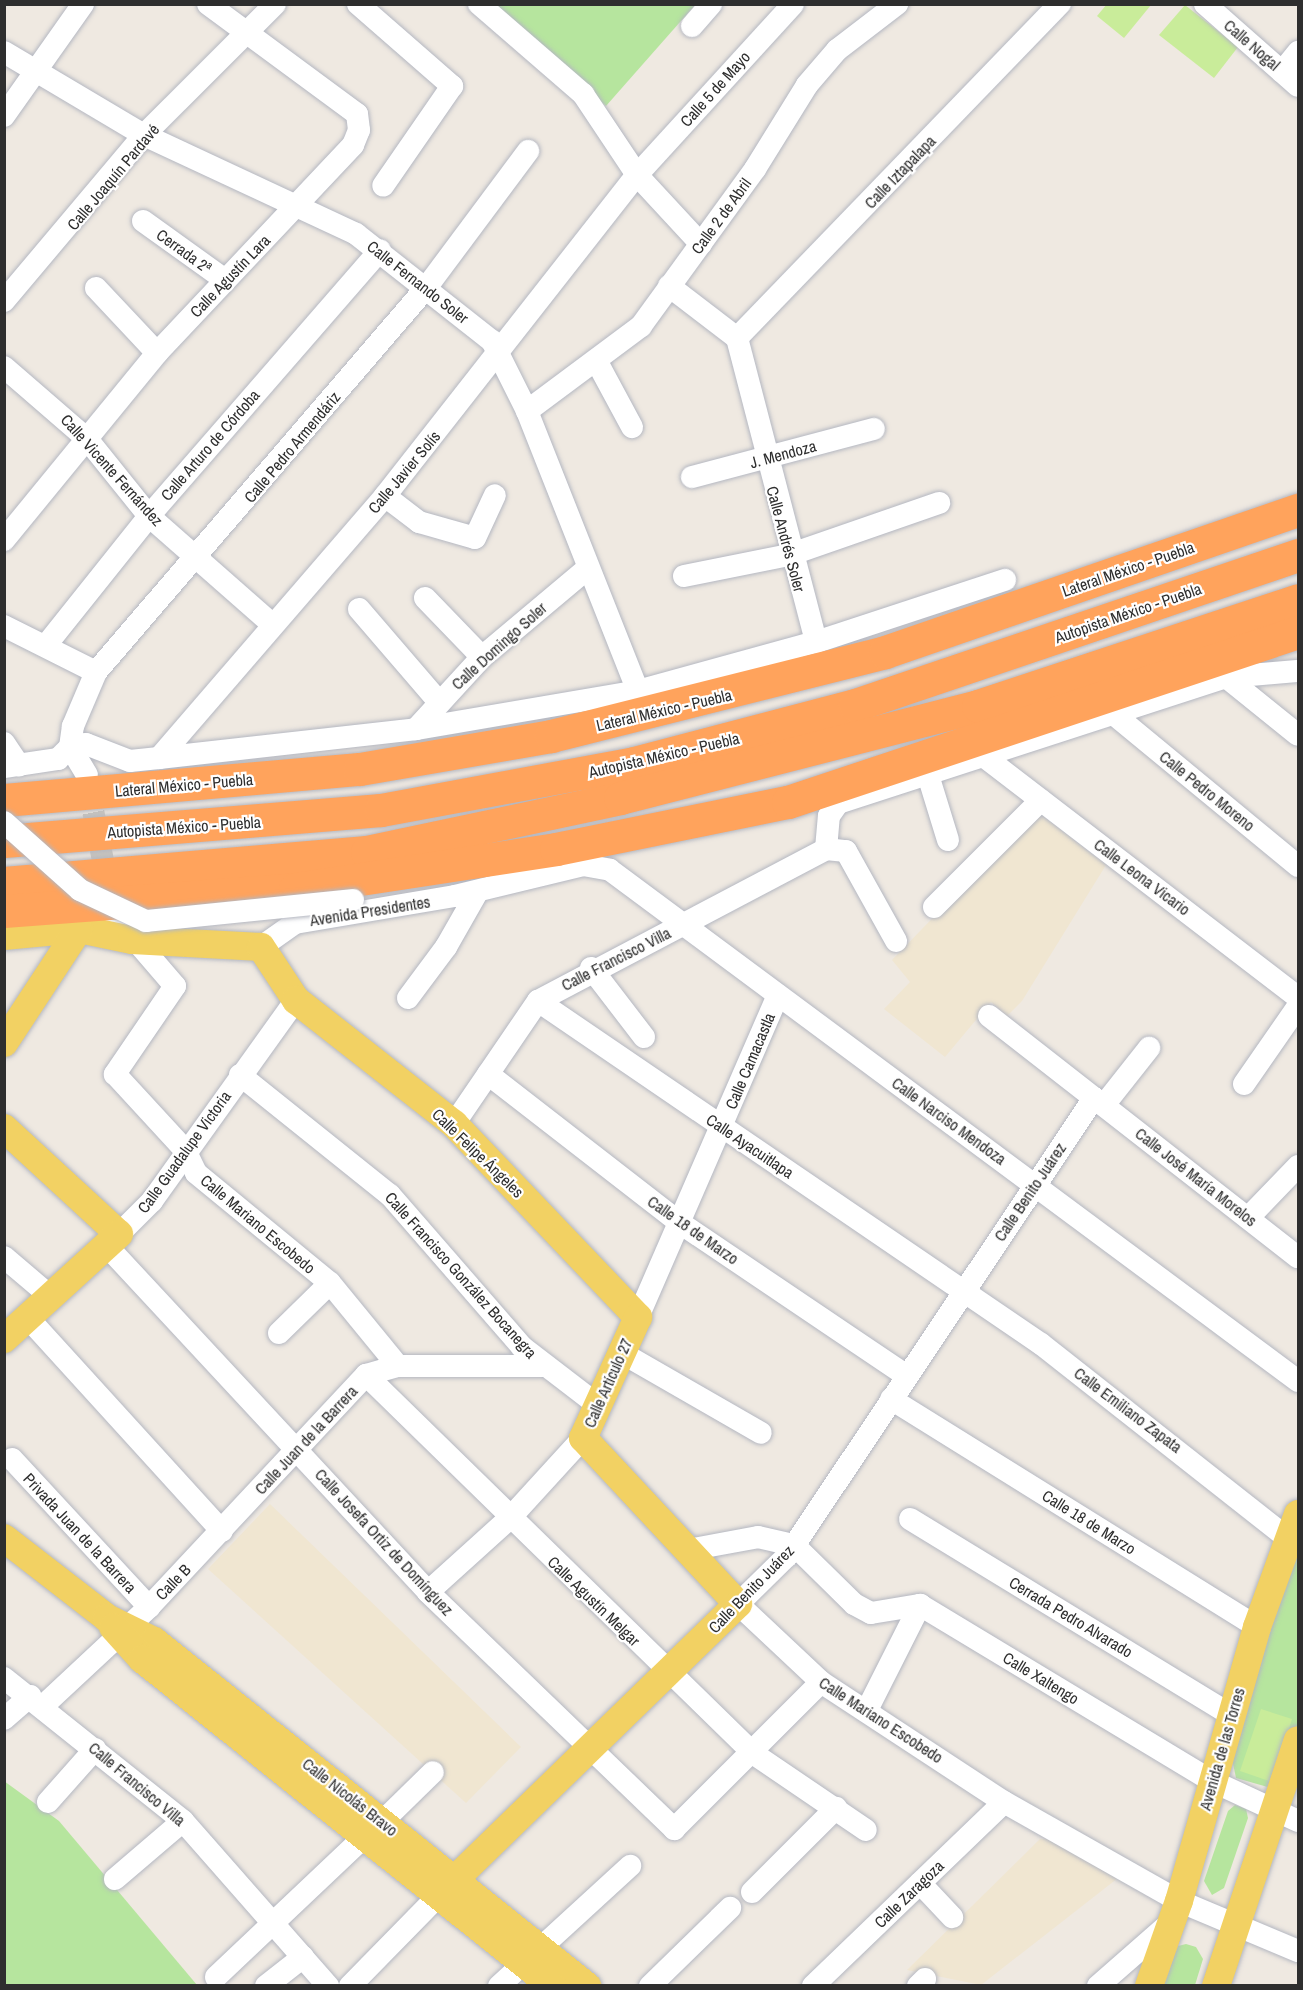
<!DOCTYPE html>
<html>
<head>
<meta charset="utf-8">
<style>
  body { margin:0 }
  #map { position:relative; width:1303px; height:1990px; overflow:hidden; background:#efe9e1; font-family:"Archivo Narrow",sans-serif }
  div>[style] { position:absolute }
  [style*='--x'] { left:calc(var(--x)*1px); top:calc(var(--y)*1px); width:calc(var(--w)*1px); rotate:calc(var(--a)*1deg) }
  .education>* { inset:0; background:#f0e6d1 }
  .green>* { inset:0; background:#b6e59e }
  .pitch>* { inset:0; background:#c9ec9a }
  .minor-tunnel>* { height:22px; margin-top:-11px; transform-origin:0; background:repeating-linear-gradient(90deg,#c8c4bd 0 22px,transparent 0 33px) }
  .roads { filter:drop-shadow(0 0 2px #b4b7c1) drop-shadow(0 0 2px #b4b7c1) }
  .minor>* { height:22px; margin:-11px; padding:0 11px; transform-origin:11px; border-radius:11px; background:#fff }
  .major>* { height:28px; margin:-14px; padding:0 14px; transform-origin:14px; border-radius:14px; background:#f2d163 }
  .highway>* { height:33px; margin:-16.5px; padding:0 16.5px; transform-origin:16.5px; border-radius:16.5px; background:#ffa35c }
  .bridges { filter:drop-shadow(0 0 2px #b4b7c1) drop-shadow(0 0 2px #b4b7c1) }
  .minor-bridge>* { height:22px; margin:-11px; padding:0 11px; transform-origin:11px; border-radius:11px; background:#fff }
  span { translate:-50% -50%; white-space:nowrap; text-align:center; line-height:1.15; -webkit-text-stroke:4.5px #fff; paint-order:stroke }
  .street-label { font-size:16px; color:#2e2e2e }
  .frame { position:absolute; inset:0; border:6px solid #2e2e2e; pointer-events:none }
</style>
</head>
<body>
<div id="map">
  <div class="education">
    <i style="clip-path:polygon(1036px 811px,1106px 865px,1022px 1001px,1007px 1016px,991px 1002px,945px 1057px,884px 1009px,910px 982px,892px 960px)"></i>
    <i style="clip-path:polygon(270px 1504px,521px 1747px,466px 1803px,208px 1569px)"></i>
    <i style="clip-path:polygon(1057px 1838px,1118px 1878px,981px 1985px,907px 1970px,1040px 1839px)"></i>
  </div>
  <div class="green">
    <i style="clip-path:polygon(497px 5px,695px 5px,606px 106px)"></i>
    <i style="clip-path:polygon(1293px 1551px,1298px 1557px,1298px 1726px,1278px 1790px,1236px 1778px,1230px 1749px)"></i>
    <i style="clip-path:polygon(4px 1781px,59px 1821px,197px 1985px,5px 1985px)"></i>
    <i style="clip-path:polygon(1235px 1805px,1246px 1809px,1248px 1818px,1224px 1888px,1212px 1895px,1204px 1881px,1228px 1811px)"></i>
    <i style="clip-path:polygon(1186px 1944px,1196px 1947px,1203px 1959px,1195px 1985px,1160px 1986px,1178px 1946px)"></i>
  </div>
  <div class="pitch">
    <i style="clip-path:polygon(1107px 4px,1151px 4px,1151px 5px,1124px 38px,1097px 16px)"></i>
    <i style="clip-path:polygon(1185px 5px,1238px 47px,1214px 78px,1159px 35px)"></i>
    <i style="clip-path:polygon(1261px 1709px,1292px 1719px,1272px 1782px,1240px 1771px)"></i>
  </div>
  <div class="minor-tunnel">
    <i style="--x:87;--y:780;--w:108;--a:78.8"></i>
  </div>
  <div class="roads">
    <div class="minor">
      <i style="--x:358;--y:4;--w:125;--a:41.1"></i>
      <i style="--x:452;--y:86;--w:121;--a:124.6"></i>
      <i style="--x:479;--y:4;--w:138;--a:40.9"></i>
      <i style="--x:583;--y:94;--w:97;--a:56.3"></i>
      <i style="--x:637;--y:175;--w:94;--a:47.2"></i>
      <i style="--x:1205;--y:4;--w:124;--a:41.4"></i>
      <i style="--x:692;--y:26;--w:29;--a:-49"></i>
      <i style="--x:4;--y:52;--w:163;--a:30.7"></i>
      <i style="--x:144;--y:135;--w:234;--a:25"></i>
      <i style="--x:356;--y:234;--w:173;--a:38.2"></i>
      <i style="--x:492;--y:341;--w:78;--a:63.4"></i>
      <i style="--x:527;--y:411;--w:301;--a:68.4"></i>
      <i style="--x:1282;--y:72;--w:26;--a:-51"></i>
      <i style="--x:4;--y:116;--w:137;--a:-54.8"></i>
      <i style="--x:143;--y:221;--w:101;--a:35.7"></i>
      <i style="--x:669;--y:286;--w:86;--a:37.4"></i>
      <i style="--x:737;--y:338;--w:314;--a:75.4"></i>
      <i style="--x:96;--y:288;--w:89;--a:46.8"></i>
      <i style="--x:4;--y:301;--w:217;--a:-49.9"></i>
      <i style="--x:144;--y:135;--w:185;--a:-45"></i>
      <i style="--x:737;--y:338;--w:465;--a:-46"></i>
      <i style="--x:597;--y:362;--w:74;--a:61.7"></i>
      <i style="--x:4;--y:367;--w:110;--a:40.9"></i>
      <i style="--x:87;--y:439;--w:99;--a:51.2"></i>
      <i style="--x:149;--y:516;--w:162;--a:41.3"></i>
      <i style="--x:527;--y:411;--w:142;--a:-36.7"></i>
      <i style="--x:641;--y:326;--w:194;--a:-54"></i>
      <i style="--x:755;--y:169;--w:99;--a:-58.2"></i>
      <i style="--x:807;--y:85;--w:46;--a:-49.4"></i>
      <i style="--x:837;--y:50;--w:76;--a:-37.5"></i>
      <i style="--x:692;--y:477;--w:188;--a:-14.8"></i>
      <i style="--x:385;--y:496;--w:43;--a:37.4"></i>
      <i style="--x:419;--y:522;--w:58;--a:15.9"></i>
      <i style="--x:475;--y:538;--w:47;--a:-65.1"></i>
      <i style="--x:4;--y:540;--w:242;--a:-50.7"></i>
      <i style="--x:157;--y:353;--w:286;--a:-46.7"></i>
      <i style="--x:353;--y:145;--w:16;--a:-68"></i>
      <i style="--x:359;--y:130;--w:16;--a:-97"></i>
      <i style="--x:357;--y:114;--w:185;--a:-143.6"></i>
      <i style="--x:684;--y:576;--w:107;--a:-11.3"></i>
      <i style="--x:789;--y:555;--w:159;--a:-19.1"></i>
      <i style="--x:425;--y:598;--w:82;--a:46"></i>
      <i style="--x:359;--y:609;--w:123;--a:49.3"></i>
      <i style="--x:4;--y:626;--w:103;--a:26.6"></i>
      <i style="--x:47;--y:644;--w:164;--a:-51.4"></i>
      <i style="--x:149;--y:516;--w:352;--a:-49"></i>
      <i style="--x:1226;--y:677;--w:92;--a:38.9"></i>
      <i style="--x:1116;--y:716;--w:236;--a:39.5"></i>
      <i style="--x:416;--y:729;--w:98;--a:-47.5"></i>
      <i style="--x:482;--y:657;--w:138;--a:-40"></i>
      <i style="--x:4;--y:743;--w:27;--a:56"></i>
      <i style="--x:70;--y:747;--w:16;--a:-11"></i>
      <i style="--x:86;--y:744;--w:47;--a:21.1"></i>
      <i style="--x:130;--y:761;--w:29;--a:-6"></i>
      <i style="--x:159;--y:758;--w:259;--a:-6.4"></i>
      <i style="--x:416;--y:729;--w:225;--a:-9.7"></i>
      <i style="--x:638;--y:691;--w:185;--a:-15.4"></i>
      <i style="--x:816;--y:642;--w:199;--a:-18.2"></i>
      <i style="--x:159;--y:758;--w:346;--a:-49.2"></i>
      <i style="--x:385;--y:496;--w:408;--a:-51.9"></i>
      <i style="--x:637;--y:175;--w:231;--a:-47.6"></i>
      <i style="--x:986;--y:758;--w:393;--a:37.5"></i>
      <i style="--x:4;--y:767;--w:55;--a:-8.4"></i>
      <i style="--x:58;--y:759;--w:17;--a:-45"></i>
      <i style="--x:87;--y:775;--w:33;--a:-121"></i>
      <i style="--x:70;--y:747;--w:21;--a:-82"></i>
      <i style="--x:73;--y:726;--w:59;--a:-66.9"></i>
      <i style="--x:96;--y:672;--w:506;--a:-49.33"></i>
      <i style="--x:426;--y:288;--w:171;--a:-53.3"></i>
      <i style="--x:928;--y:775;--w:68;--a:72.9"></i>
      <i style="--x:826;--y:849;--w:33;--a:-85"></i>
      <i style="--x:829;--y:816;--w:16;--a:-55"></i>
      <i style="--x:838;--y:803;--w:408;--a:-18"></i>
      <i style="--x:1226;--y:677;--w:72;--a:-4.8"></i>
      <i style="--x:826;--y:849;--w:20;--a:6"></i>
      <i style="--x:846;--y:851;--w:103;--a:60.9"></i>
      <i style="--x:934;--y:907;--w:151;--a:-45"></i>
      <i style="--x:113;--y:914;--w:95;--a:49.3"></i>
      <i style="--x:175;--y:986;--w:107;--a:124.3"></i>
      <i style="--x:115;--y:1074;--w:103;--a:47.4"></i>
      <i style="--x:185;--y:1150;--w:25;--a:64"></i>
      <i style="--x:196;--y:1173;--w:173;--a:39.4"></i>
      <i style="--x:330;--y:1283;--w:107;--a:50.7"></i>
      <i style="--x:261;--y:947;--w:42;--a:-35.2"></i>
      <i style="--x:295;--y:923;--w:162;--a:-9.6"></i>
      <i style="--x:455;--y:896;--w:132;--a:-13.6"></i>
      <i style="--x:583;--y:865;--w:27;--a:10"></i>
      <i style="--x:610;--y:870;--w:857;--a:36.6"></i>
      <i style="--x:591;--y:968;--w:87;--a:52.5"></i>
      <i style="--x:408;--y:998;--w:64;--a:-53.3"></i>
      <i style="--x:446;--y:947;--w:64;--a:-60.3"></i>
      <i style="--x:538;--y:1001;--w:609;--a:34.29"></i>
      <i style="--x:1041;--y:1344;--w:327;--a:38.2"></i>
      <i style="--x:989;--y:1016;--w:392;--a:38"></i>
      <i style="--x:488;--y:1074;--w:243;--a:37.8"></i>
      <i style="--x:680;--y:1223;--w:274;--a:34"></i>
      <i style="--x:240;--y:1075;--w:192;--a:38.7"></i>
      <i style="--x:390;--y:1195;--w:201;--a:49"></i>
      <i style="--x:522;--y:1347;--w:97;--a:37.5"></i>
      <i style="--x:1244;--y:1084;--w:95;--a:-55.3"></i>
      <i style="--x:1094;--y:1098;--w:551;--a:123.83"></i>
      <i style="--x:787;--y:1556;--w:69;--a:135.6"></i>
      <i style="--x:738;--y:1604;--w:114;--a:43.2"></i>
      <i style="--x:821;--y:1682;--w:219;--a:33.3"></i>
      <i style="--x:1004;--y:1802;--w:201;--a:29.5"></i>
      <i style="--x:1179;--y:1901;--w:129;--a:22.8"></i>
      <i style="--x:1104;--y:1105;--w:73;--a:-51.7"></i>
      <i style="--x:454;--y:1124;--w:149;--a:-55.7"></i>
      <i style="--x:538;--y:1001;--w:326;--a:-27.8"></i>
      <i style="--x:1248;--y:1218;--w:72;--a:-46.1"></i>
      <i style="--x:119;--y:1234;--w:47;--a:-45"></i>
      <i style="--x:152;--y:1201;--w:247;--a:-54.4"></i>
      <i style="--x:105;--y:1244;--w:475;--a:47.1"></i>
      <i style="--x:428;--y:1592;--w:342;--a:43.9"></i>
      <i style="--x:674;--y:1829;--w:208;--a:-45"></i>
      <i style="--x:4;--y:1257;--w:60;--a:40.3"></i>
      <i style="--x:638;--y:1317;--w:351;--a:-66.5"></i>
      <i style="--x:28;--y:1318;--w:288;--a:47.7"></i>
      <i style="--x:279;--y:1333;--w:71;--a:-44.4"></i>
      <i style="--x:622;--y:1353;--w:160;--a:29.9"></i>
      <i style="--x:366;--y:1375;--w:542;--a:44.33"></i>
      <i style="--x:754;--y:1754;--w:135;--a:34.2"></i>
      <i style="--x:891;--y:1399;--w:431;--a:31.9"></i>
      <i style="--x:12;--y:1459;--w:202;--a:47.2"></i>
      <i style="--x:910;--y:1519;--w:376;--a:31.4"></i>
      <i style="--x:688;--y:1550;--w:71;--a:-10.5"></i>
      <i style="--x:758;--y:1537;--w:37;--a:13"></i>
      <i style="--x:794;--y:1545;--w:84;--a:44.5"></i>
      <i style="--x:854;--y:1604;--w:19;--a:28"></i>
      <i style="--x:871;--y:1613;--w:50;--a:-9.3"></i>
      <i style="--x:920;--y:1605;--w:341;--a:31.1"></i>
      <i style="--x:1212;--y:1781;--w:95;--a:24.9"></i>
      <i style="--x:428;--y:1592;--w:110;--a:-42.1"></i>
      <i style="--x:510;--y:1518;--w:108;--a:-47.6"></i>
      <i style="--x:4;--y:1678;--w:229;--a:38.6"></i>
      <i style="--x:183;--y:1821;--w:220;--a:48.7"></i>
      <i style="--x:43;--y:1706;--w:145;--a:-43"></i>
      <i style="--x:149;--y:1607;--w:318;--a:-46.9"></i>
      <i style="--x:366;--y:1375;--w:33;--a:-16"></i>
      <i style="--x:398;--y:1366;--w:147;--a:0"></i>
      <i style="--x:867;--y:1710;--w:118;--a:-63.2"></i>
      <i style="--x:4;--y:1719;--w:35;--a:-41"></i>
      <i style="--x:48;--y:1802;--w:71;--a:-48.4"></i>
      <i style="--x:382;--y:1822;--w:71;--a:-44.4"></i>
      <i style="--x:115;--y:1879;--w:89;--a:-40.5"></i>
      <i style="--x:920;--y:1883;--w:47;--a:46.7"></i>
      <i style="--x:752;--y:1892;--w:119;--a:-45"></i>
      <i style="--x:216;--y:1977;--w:204;--a:-43.4"></i>
      <i style="--x:266;--y:1986;--w:47;--a:-38.1"></i>
      <i style="--x:350;--y:1986;--w:127;--a:-45.6"></i>
      <i style="--x:499;--y:1986;--w:178;--a:-42.5"></i>
      <i style="--x:650;--y:1986;--w:112;--a:-44.3"></i>
      <i style="--x:813;--y:1986;--w:265;--a:-43.9"></i>
      <i style="--x:918;--y:1986;--w:10;--a:-45"></i>
      <i style="--x:1098;--y:1986;--w:97;--a:-41.2"></i>
    </div>
    <div class="major">
      <i style="--x:4;--y:936;--w:75;--a:-5.3"></i>
      <i style="--x:79;--y:929;--w:54;--a:11.7"></i>
      <i style="--x:132;--y:940;--w:129;--a:3.1"></i>
      <i style="--x:261;--y:947;--w:64;--a:56.6"></i>
      <i style="--x:296;--y:1000;--w:201;--a:38.1"></i>
      <i style="--x:454;--y:1124;--w:267;--a:46.4"></i>
      <i style="--x:638;--y:1317;--w:133;--a:114.4"></i>
      <i style="--x:583;--y:1438;--w:227;--a:47"></i>
      <i style="--x:738;--y:1604;--w:417;--a:135.8"></i>
      <i style="--x:4;--y:1043;--w:136;--a:-56.7"></i>
      <i style="--x:4;--y:1128;--w:156;--a:42.7"></i>
      <i style="--x:119;--y:1234;--w:156;--a:137.6"></i>
      <i style="--x:4;--y:1538;--w:130;--a:37.8"></i>
      <i style="--x:107;--y:1618;--w:52;--a:26.1"></i>
      <i style="--x:154;--y:1641;--w:554;--a:38.55"></i>
      <i style="--x:113;--y:1627;--w:43;--a:47.8"></i>
      <i style="--x:142;--y:1659;--w:524;--a:38.57"></i>
      <i style="--x:1149;--y:1986;--w:90;--a:-70.6"></i>
      <i style="--x:1179;--y:1901;--w:285;--a:-74.1"></i>
      <i style="--x:1257;--y:1627;--w:120;--a:-70.1"></i>
      <i style="--x:1216;--y:1986;--w:259;--a:-71.6"></i>
    </div>
    <div class="highway">
      <i style="--x:4;--y:800;--w:357;--a:-5"></i>
      <i style="--x:360;--y:769;--w:194;--a:-9.8"></i>
      <i style="--x:551;--y:736;--w:344;--a:-14.1"></i>
      <i style="--x:885;--y:652;--w:437;--a:-19"></i>
      <i style="--x:4;--y:841;--w:378;--a:-4.7"></i>
      <i style="--x:381;--y:810;--w:257;--a:-10.5"></i>
      <i style="--x:634;--y:763;--w:228;--a:-14.7"></i>
      <i style="--x:855;--y:705;--w:468;--a:-18.7"></i>
      <i style="--x:4;--y:883;--w:364;--a:-4.9"></i>
      <i style="--x:367;--y:852;--w:259;--a:-12"></i>
      <i style="--x:620;--y:798;--w:370;--a:-14.4"></i>
      <i style="--x:978;--y:706;--w:337;--a:-18.3"></i>
      <i style="--x:4;--y:911;--w:292;--a:-4.3"></i>
      <i style="--x:295;--y:889;--w:264;--a:-8.7"></i>
      <i style="--x:556;--y:849;--w:237;--a:-11.5"></i>
      <i style="--x:788;--y:802;--w:538;--a:-18.43"></i>
    </div>
  </div>
  <div class="bridges">
    <div class="minor-bridge">
      <i style="--x:4;--y:822;--w:102;--a:41.8"></i>
      <i style="--x:80;--y:890;--w:73;--a:25.2"></i>
      <i style="--x:146;--y:921;--w:208;--a:-5.8"></i>
    </div>
  </div>
  <div class="street-label">
    <span style="left:1252px;top:45px;rotate:41deg">Calle Nogal</span>
    <span style="left:715px;top:89px;rotate:-48deg">Calle 5 de Mayo</span>
    <span style="left:900px;top:172px;rotate:-46deg">Calle Iztapalapa</span>
    <span style="left:113px;top:177px;rotate:-50deg">Calle Joaquín Pardavé</span>
    <span style="left:721px;top:216px;rotate:-54deg">Calle 2 de Abril</span>
    <span style="left:184px;top:251px;rotate:36deg">Cerrada 2ª</span>
    <span style="left:230px;top:276px;rotate:-46deg">Calle Agustín Lara</span>
    <span style="left:418px;top:282px;rotate:38deg">Calle Fernando Soler</span>
    <span style="left:210px;top:445px;rotate:-49deg">Calle Arturo de Córdoba</span>
    <span style="left:292px;top:447px;rotate:-50deg">Calle Pedro Armendáriz</span>
    <span style="left:783px;top:454px;rotate:-15deg">J. Mendoza</span>
    <span style="left:112px;top:470px;rotate:48deg">Calle Vicente Fernández</span>
    <span style="left:404px;top:472px;rotate:-50deg">Calle Javier Solís</span>
    <span style="left:786px;top:539px;rotate:75deg">Calle Andrés Soler</span>
    <span style="left:1128px;top:569px;rotate:-19deg">Lateral México - Puebla</span>
    <span style="left:1128px;top:613px;rotate:-19deg">Autopista México - Puebla</span>
    <span style="left:499px;top:646px;rotate:-42deg">Calle Domingo Soler</span>
    <span style="left:664px;top:710px;rotate:-13deg">Lateral México - Puebla</span>
    <span style="left:664px;top:755px;rotate:-13deg">Autopista México - Puebla</span>
    <span style="left:184px;top:785px;rotate:-5deg">Lateral México - Puebla</span>
    <span style="left:1207px;top:791px;rotate:39deg">Calle Pedro Moreno</span>
    <span style="left:184px;top:827px;rotate:-4deg">Autopista México - Puebla</span>
    <span style="left:1142px;top:877px;rotate:37deg">Calle Leona Vicario</span>
    <span style="left:370px;top:911px;rotate:-9deg">Avenida Presidentes</span>
    <span style="left:616px;top:959px;rotate:-27deg">Calle Francisco Villa</span>
    <span style="left:750px;top:1061px;rotate:-67deg">Calle Camacastla</span>
    <span style="left:949px;top:1121px;rotate:36deg">Calle Narciso Mendoza</span>
    <span style="left:750px;top:1146px;rotate:34deg">Calle Ayacuitlapa</span>
    <span style="left:184px;top:1152px;rotate:-54deg">Calle Guadalupe Victoria</span>
    <span style="left:478px;top:1153px;rotate:44deg">Calle Felipe Ángeles</span>
    <span style="left:1196px;top:1177px;rotate:38deg">Calle José María Morelos</span>
    <span style="left:1030px;top:1192px;rotate:-56deg">Calle Benito Juárez</span>
    <span style="left:258px;top:1224px;rotate:40deg">Calle Mariano Escobedo</span>
    <span style="left:693px;top:1230px;rotate:35deg">Calle 18 de Marzo</span>
    <span style="left:461px;top:1275px;rotate:48deg">Calle Francisco González Bocanegra</span>
    <span style="left:608px;top:1383px;rotate:-66deg">Calle Artículo 27</span>
    <span style="left:1128px;top:1410px;rotate:37deg">Calle Emiliano Zapata</span>
    <span style="left:306px;top:1440px;rotate:-47deg">Calle Juan de la Barrera</span>
    <span style="left:1089px;top:1522px;rotate:32deg">Calle 18 de Marzo</span>
    <span style="left:80px;top:1533px;rotate:47deg">Privada Juan de la Barrera</span>
    <span style="left:384px;top:1542px;rotate:47deg">Calle Josefa Ortiz de Domínguez</span>
    <span style="left:173px;top:1582px;rotate:-46deg">Calle B</span>
    <span style="left:751px;top:1589px;rotate:-46deg">Calle Benito Juárez</span>
    <span style="left:594px;top:1601px;rotate:44deg">Calle Agustín Melgar</span>
    <span style="left:1071px;top:1617px;rotate:31deg">Cerrada Pedro Alvarado</span>
    <span style="left:1041px;top:1678px;rotate:31deg">Calle Xaltengo</span>
    <span style="left:881px;top:1720px;rotate:33deg">Calle Mariano Escobedo</span>
    <span style="left:1222px;top:1749px;rotate:-74deg">Avenida de las Torres</span>
    <span style="left:137px;top:1784px;rotate:40deg">Calle Francisco Villa</span>
    <span style="left:350px;top:1797px;rotate:38deg">Calle Nicolás Bravo</span>
    <span style="left:909px;top:1894px;rotate:-44deg">Calle Zaragoza</span>
  </div>
  <div class="frame"></div>
</div>
</body>
</html>
